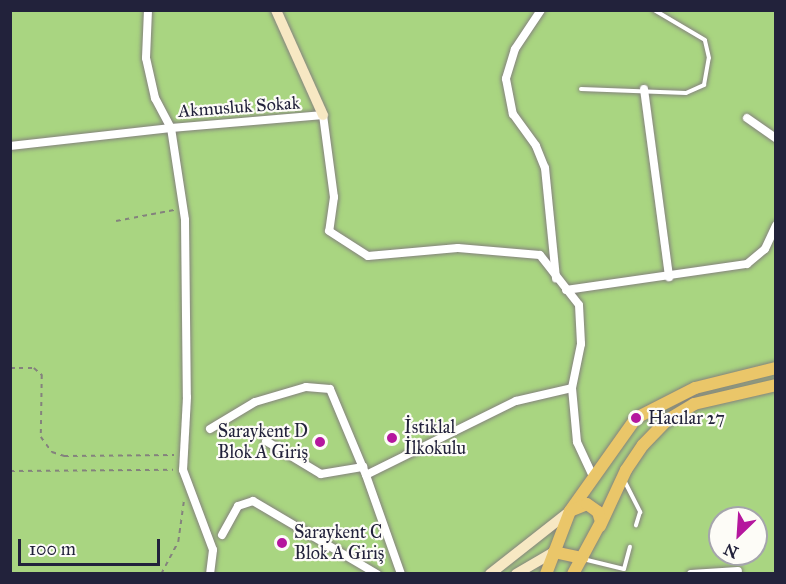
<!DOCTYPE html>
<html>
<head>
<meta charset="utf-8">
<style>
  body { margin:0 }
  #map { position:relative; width:786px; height:584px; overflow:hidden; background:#e7e2bf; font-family:"IM FELL Great Primer",serif }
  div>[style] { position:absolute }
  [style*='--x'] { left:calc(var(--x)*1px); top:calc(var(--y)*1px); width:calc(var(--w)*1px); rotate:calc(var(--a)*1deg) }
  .green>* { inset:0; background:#a9d581 }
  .path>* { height:1.5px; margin-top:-0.75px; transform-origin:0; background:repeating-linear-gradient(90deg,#84827d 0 4.5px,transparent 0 9px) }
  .roads { filter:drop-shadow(0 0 2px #84827d) drop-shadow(0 0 2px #84827d) }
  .lane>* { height:4px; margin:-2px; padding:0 2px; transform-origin:2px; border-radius:2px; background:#fff }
  .street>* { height:8px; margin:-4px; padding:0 4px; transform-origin:4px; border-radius:4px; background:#fff }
  .secondary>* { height:10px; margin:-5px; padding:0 5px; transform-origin:5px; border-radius:5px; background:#f7e8c3 }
  .primary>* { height:12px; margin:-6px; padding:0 6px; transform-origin:6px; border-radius:6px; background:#eac669 }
  .dots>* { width:16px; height:16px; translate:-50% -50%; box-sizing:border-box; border:3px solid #fdfcf7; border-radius:50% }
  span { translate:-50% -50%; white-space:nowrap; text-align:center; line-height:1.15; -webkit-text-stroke:4.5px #fdfcf7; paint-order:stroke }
  .street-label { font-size:18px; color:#22223b }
  .poi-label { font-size:18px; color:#22223b }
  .left { translate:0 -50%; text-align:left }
  .right { translate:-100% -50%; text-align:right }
  .frame { position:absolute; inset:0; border:12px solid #22223b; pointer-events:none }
  .north { position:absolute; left:708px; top:506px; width:60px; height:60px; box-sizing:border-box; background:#fdfcf7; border:2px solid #a5a5ac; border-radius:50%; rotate:205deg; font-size:16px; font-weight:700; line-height:24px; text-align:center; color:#22223b }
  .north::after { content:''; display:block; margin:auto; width:21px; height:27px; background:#b5179e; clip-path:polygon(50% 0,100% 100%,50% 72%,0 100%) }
  .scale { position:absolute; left:18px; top:539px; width:142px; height:27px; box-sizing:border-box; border:3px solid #22223b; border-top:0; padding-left:8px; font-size:18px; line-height:21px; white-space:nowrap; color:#22223b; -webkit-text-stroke:4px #fdfcf7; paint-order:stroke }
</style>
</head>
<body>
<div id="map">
  <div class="green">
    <i style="clip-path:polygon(evenodd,10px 11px,775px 11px,775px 573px,11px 573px,10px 11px,720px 518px,756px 518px,756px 554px,720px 554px,720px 518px)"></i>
  </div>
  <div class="path">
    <i style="--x:116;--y:221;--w:59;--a:-10.7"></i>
    <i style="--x:10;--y:368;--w:24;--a:0"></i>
    <i style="--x:34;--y:368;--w:11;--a:41"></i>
    <i style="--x:42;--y:375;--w:62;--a:90.9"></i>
    <i style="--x:41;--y:437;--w:19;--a:54"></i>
    <i style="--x:52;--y:452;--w:13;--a:18"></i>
    <i style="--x:64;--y:456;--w:110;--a:-0.5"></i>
    <i style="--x:10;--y:471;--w:163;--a:-0.4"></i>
    <i style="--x:161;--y:574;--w:36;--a:-62"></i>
    <i style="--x:178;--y:542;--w:43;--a:-82.1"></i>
  </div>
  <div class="roads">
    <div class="lane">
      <i style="--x:581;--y:89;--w:105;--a:2.2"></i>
      <i style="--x:686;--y:93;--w:20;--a:-24"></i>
      <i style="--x:704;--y:85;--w:27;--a:-80"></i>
      <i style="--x:709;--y:58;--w:18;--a:-103"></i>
      <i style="--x:705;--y:40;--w:59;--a:-149.5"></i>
      <i style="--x:625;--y:482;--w:34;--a:63"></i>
      <i style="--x:640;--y:512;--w:14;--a:107"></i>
      <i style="--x:583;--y:559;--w:42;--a:13.7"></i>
      <i style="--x:624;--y:569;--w:23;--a:-75"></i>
    </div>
    <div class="street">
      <i style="--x:148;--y:10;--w:48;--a:92.4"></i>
      <i style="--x:146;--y:58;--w:41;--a:77.3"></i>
      <i style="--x:155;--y:98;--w:34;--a:62"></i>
      <i style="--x:171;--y:128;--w:153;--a:-4.9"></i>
      <i style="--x:323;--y:115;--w:83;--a:82.4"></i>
      <i style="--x:334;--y:197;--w:34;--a:98"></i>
      <i style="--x:329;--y:231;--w:46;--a:32.7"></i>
      <i style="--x:368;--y:256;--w:90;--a:-5.1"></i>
      <i style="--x:458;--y:248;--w:82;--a:4.9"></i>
      <i style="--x:540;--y:255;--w:63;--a:52"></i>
      <i style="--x:579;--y:305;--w:39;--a:87"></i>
      <i style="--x:581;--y:344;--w:45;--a:101.6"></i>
      <i style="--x:572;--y:388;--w:54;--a:84.7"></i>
      <i style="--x:577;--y:442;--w:38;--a:65"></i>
      <i style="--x:541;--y:10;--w:47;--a:123.7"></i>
      <i style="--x:515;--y:49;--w:31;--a:107"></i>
      <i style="--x:506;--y:79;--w:36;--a:79"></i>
      <i style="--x:513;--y:114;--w:39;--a:54"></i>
      <i style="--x:536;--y:146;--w:24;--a:68"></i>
      <i style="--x:545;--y:168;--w:111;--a:84.3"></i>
      <i style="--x:644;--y:89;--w:190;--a:82.4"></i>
      <i style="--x:747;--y:118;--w:35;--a:35"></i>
      <i style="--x:10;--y:146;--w:162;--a:-6.4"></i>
      <i style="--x:171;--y:128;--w:93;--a:81.3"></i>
      <i style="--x:185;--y:220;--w:177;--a:89.4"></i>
      <i style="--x:187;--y:397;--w:73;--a:93.1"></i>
      <i style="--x:183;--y:470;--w:85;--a:69.4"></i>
      <i style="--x:213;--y:550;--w:24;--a:97"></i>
      <i style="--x:566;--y:290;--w:183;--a:-8.2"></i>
      <i style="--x:747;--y:264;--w:23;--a:-40"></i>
      <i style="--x:765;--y:249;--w:26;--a:-65"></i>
      <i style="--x:210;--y:429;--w:52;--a:-31"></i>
      <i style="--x:255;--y:402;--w:53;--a:-16.4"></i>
      <i style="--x:306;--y:387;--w:24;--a:5"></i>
      <i style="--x:330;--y:389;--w:93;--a:67.3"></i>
      <i style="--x:266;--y:441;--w:64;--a:31"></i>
      <i style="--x:321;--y:474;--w:43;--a:-9.5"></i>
      <i style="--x:222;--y:535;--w:33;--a:-61"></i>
      <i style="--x:238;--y:506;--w:16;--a:-18"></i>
      <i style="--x:253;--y:501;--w:144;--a:30.5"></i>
      <i style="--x:401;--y:574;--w:105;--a:-109.5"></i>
      <i style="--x:366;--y:475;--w:167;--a:-26.3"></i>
      <i style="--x:516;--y:401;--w:57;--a:-13.1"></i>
      <i style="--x:691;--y:574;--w:47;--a:-3.7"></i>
    </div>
    <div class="secondary">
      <i style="--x:276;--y:10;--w:115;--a:65.9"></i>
      <i style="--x:490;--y:574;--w:102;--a:-38.2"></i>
      <i style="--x:516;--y:574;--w:44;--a:-30.1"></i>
    </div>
    <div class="primary">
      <i style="--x:570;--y:511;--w:114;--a:-54.6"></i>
      <i style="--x:636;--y:418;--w:66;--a:-27"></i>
      <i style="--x:695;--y:388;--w:83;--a:-13.9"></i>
      <i style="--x:600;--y:526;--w:62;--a:-65.1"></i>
      <i style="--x:626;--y:470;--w:30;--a:-56"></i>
      <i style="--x:643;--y:445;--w:33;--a:-46"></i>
      <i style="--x:666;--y:421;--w:33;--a:-31"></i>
      <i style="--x:694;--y:404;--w:84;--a:-13"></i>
      <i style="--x:554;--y:552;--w:29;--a:12"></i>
      <i style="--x:546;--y:574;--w:67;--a:-69.1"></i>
      <i style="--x:570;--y:511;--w:18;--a:-22"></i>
      <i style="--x:587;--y:504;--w:14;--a:36"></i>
      <i style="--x:598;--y:512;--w:10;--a:73"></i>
      <i style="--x:601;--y:522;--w:59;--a:118.3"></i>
    </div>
  </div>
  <div class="dots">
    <i style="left:636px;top:418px;background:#b5179e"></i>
    <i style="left:392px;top:438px;background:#b5179e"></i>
    <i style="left:320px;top:442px;background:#b5179e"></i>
    <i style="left:282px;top:543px;background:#b5179e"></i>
  </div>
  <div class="street-label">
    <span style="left:239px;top:107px;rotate:-4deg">Akmusluk Sokak</span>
  </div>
  <div class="poi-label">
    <span class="left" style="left:648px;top:418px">Hacılar 27</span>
    <span class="left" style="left:404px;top:438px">İstiklal<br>İlkokulu</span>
    <span class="right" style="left:308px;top:442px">Saraykent D<br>Blok A Giriş</span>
    <span class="left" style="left:294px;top:543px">Saraykent C<br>Blok A Giriş</span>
  </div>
  <div class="frame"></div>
  <div class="north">N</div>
  <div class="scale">100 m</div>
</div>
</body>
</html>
